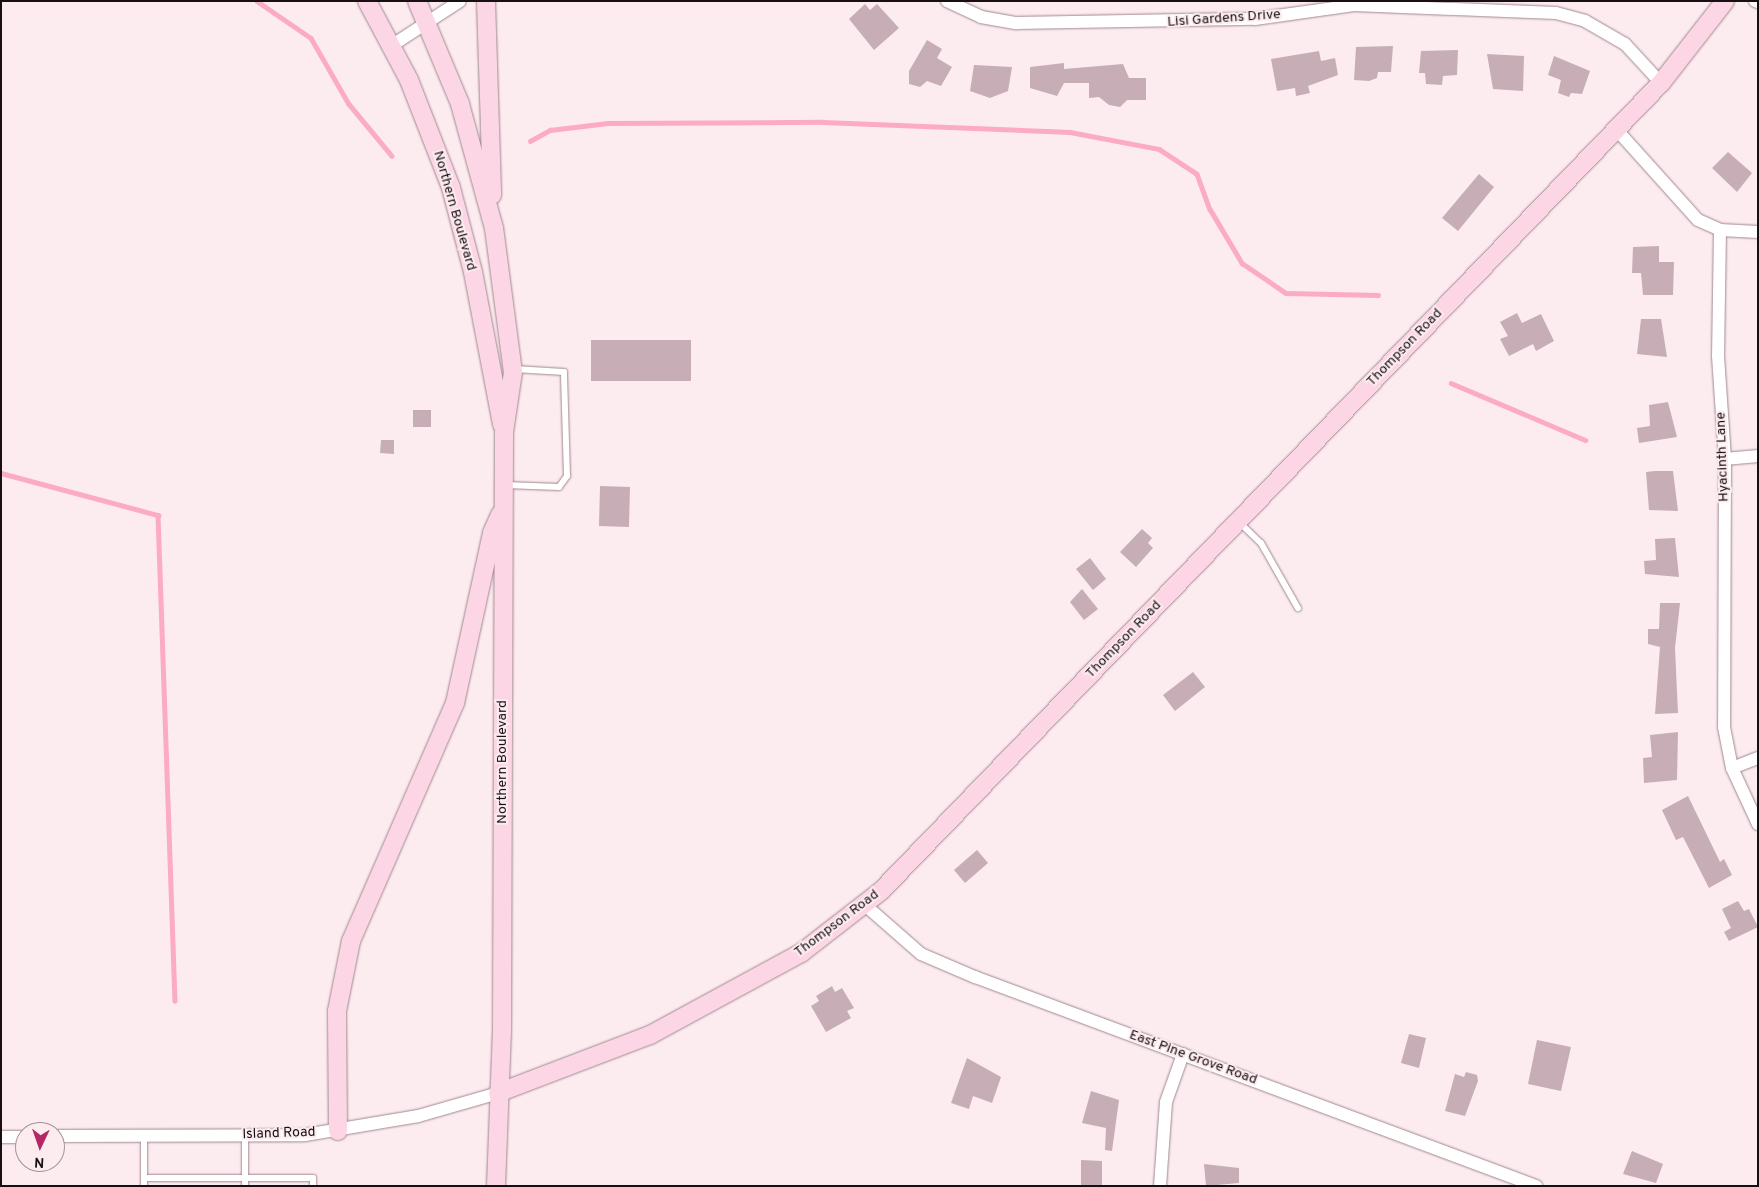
<!DOCTYPE html>
<html>
<head>
<meta charset="utf-8">
<style>
  body { margin:0 }
  #map { position:relative; width:1759px; height:1187px; overflow:hidden; background:#fcecf0; font-family:Overpass,sans-serif }
  div>[style] { position:absolute }
  [style*='--x'] { left:calc(var(--x)*1px); top:calc(var(--y)*1px); width:calc(var(--w)*1px); rotate:calc(var(--a)*1deg) }
  .stream>* { height:4.5px; margin:-2.25px; padding:0 2.25px; transform-origin:2.25px; border-radius:2.25px; background:#fbabc4 }
  .building>* { inset:0; background:#c7adb5 }
  .roads { filter:drop-shadow(0 0 1px #a1888f) drop-shadow(0 0 1px #a1888f) }
  .lane>* { height:6px; margin:-3px; padding:0 3px; transform-origin:3px; border-radius:3px; background:#fff }
  .street>* { height:12px; margin:-6px; padding:0 6px; transform-origin:6px; border-radius:6px; background:#fff }
  .secondary>* { height:18px; margin:-9px; padding:0 9px; transform-origin:9px; border-radius:9px; background:#fcd6e4 }
  span { translate:-50% -50%; white-space:nowrap; text-align:center; line-height:1.15; -webkit-text-stroke:4px #fcecf0; paint-order:stroke }
  .street-label { font-size:14px; color:#180f12 }
  .frame { position:absolute; inset:0; border:2px solid #180f12; pointer-events:none }
  .north { position:absolute; left:15px; top:1122px; width:50px; height:50px; box-sizing:border-box; background:#fcecf0; border:1px solid #a19497; border-radius:50%; rotate:183deg; font-size:14px; font-weight:700; line-height:20px; text-align:center; color:#180f12 }
  .north::after { content:''; display:block; margin:auto; width:18px; height:22px; background:#b32865; clip-path:polygon(50% 0,100% 100%,50% 72%,0 100%) }
</style>
</head>
<body>
<div id="map">
  <div class="stream">
    <i style="--x:257;--y:1;--w:65;--a:34.4"></i>
    <i style="--x:311;--y:38;--w:76;--a:60.1"></i>
    <i style="--x:349;--y:104;--w:67;--a:50.4"></i>
    <i style="--x:530;--y:141;--w:23;--a:-29"></i>
    <i style="--x:550;--y:130;--w:58;--a:-6.9"></i>
    <i style="--x:608;--y:123;--w:215;--a:-0.3"></i>
    <i style="--x:823;--y:122;--w:247;--a:2.3"></i>
    <i style="--x:1070;--y:132;--w:91;--a:10.8"></i>
    <i style="--x:1159;--y:149;--w:45;--a:33.3"></i>
    <i style="--x:1197;--y:174;--w:37;--a:70"></i>
    <i style="--x:1210;--y:209;--w:63;--a:59.3"></i>
    <i style="--x:1242;--y:263;--w:53;--a:34.3"></i>
    <i style="--x:1286;--y:293;--w:92;--a:1.2"></i>
    <i style="--x:1451;--y:383;--w:146;--a:23"></i>
    <i style="--x:1;--y:473;--w:163;--a:15"></i>
    <i style="--x:158;--y:515;--w:486;--a:88"></i>
  </div>
  <div class="building">
    <i style="clip-path:polygon(865px 4px,870px 10px,877px 4px,899px 28px,874px 50px,849px 19px)"></i>
    <i style="clip-path:polygon(927px 40px,942px 49px,937px 58px,952px 67px,941px 86px,927px 81px,920px 87px,909px 84px,909px 71px)"></i>
    <i style="clip-path:polygon(1393px 46px,1391px 72px,1378px 72px,1377px 78px,1369px 81px,1354px 80px,1356px 47px)"></i>
    <i style="clip-path:polygon(1458px 50px,1457px 75px,1443px 76px,1442px 85px,1426px 84px,1425px 73px,1419px 73px,1421px 51px)"></i>
    <i style="clip-path:polygon(1319px 51px,1321px 61px,1335px 58px,1338px 75px,1308px 86px,1310px 93px,1296px 96px,1295px 88px,1277px 91px,1271px 59px)"></i>
    <i style="clip-path:polygon(1487px 54px,1524px 56px,1523px 91px,1493px 89px)"></i>
    <i style="clip-path:polygon(1554px 56px,1590px 71px,1582px 94px,1571px 93px,1569px 97px,1558px 93px,1561px 80px,1548px 75px)"></i>
    <i style="clip-path:polygon(1064px 63px,1064px 69px,1123px 64px,1129px 78px,1146px 78px,1146px 100px,1127px 100px,1120px 107px,1109px 105px,1099px 97px,1089px 98px,1089px 83px,1064px 83px,1057px 96px,1030px 88px,1030px 67px)"></i>
    <i style="clip-path:polygon(974px 65px,1012px 67px,1008px 91px,990px 98px,970px 91px)"></i>
    <i style="clip-path:polygon(1728px 152px,1752px 173px,1737px 192px,1712px 168px)"></i>
    <i style="clip-path:polygon(1479px 174px,1494px 187px,1458px 231px,1442px 218px)"></i>
    <i style="clip-path:polygon(1659px 246px,1659px 262px,1674px 262px,1673px 295px,1643px 295px,1641px 273px,1632px 273px,1633px 247px)"></i>
    <i style="clip-path:polygon(1517px 313px,1522px 323px,1541px 314px,1554px 341px,1536px 351px,1533px 344px,1509px 356px,1500px 339px,1508px 336px,1500px 322px)"></i>
    <i style="clip-path:polygon(1641px 319px,1661px 319px,1667px 357px,1637px 354px)"></i>
    <i style="clip-path:polygon(591px 340px,691px 340px,691px 381px,591px 381px)"></i>
    <i style="clip-path:polygon(1668px 402px,1677px 437px,1639px 443px,1637px 428px,1650px 426px,1649px 405px)"></i>
    <i style="clip-path:polygon(413px 410px,431px 410px,431px 427px,413px 427px)"></i>
    <i style="clip-path:polygon(381px 440px,394px 440px,394px 454px,380px 453px)"></i>
    <i style="clip-path:polygon(1655px 471px,1673px 471px,1678px 511px,1649px 510px,1646px 472px)"></i>
    <i style="clip-path:polygon(600px 486px,630px 487px,629px 527px,599px 526px)"></i>
    <i style="clip-path:polygon(1142px 529px,1152px 538px,1148px 543px,1153px 548px,1136px 567px,1120px 552px)"></i>
    <i style="clip-path:polygon(1675px 538px,1679px 577px,1645px 574px,1644px 561px,1656px 560px,1655px 539px)"></i>
    <i style="clip-path:polygon(1090px 558px,1106px 579px,1093px 590px,1076px 569px)"></i>
    <i style="clip-path:polygon(1082px 589px,1098px 609px,1084px 620px,1070px 602px)"></i>
    <i style="clip-path:polygon(1660px 603px,1680px 603px,1675px 648px,1678px 713px,1655px 714px,1660px 647px,1648px 644px,1648px 629px,1659px 629px)"></i>
    <i style="clip-path:polygon(1193px 672px,1205px 687px,1175px 711px,1163px 695px)"></i>
    <i style="clip-path:polygon(1678px 732px,1677px 780px,1644px 783px,1643px 758px,1652px 757px,1650px 735px)"></i>
    <i style="clip-path:polygon(1688px 796px,1720px 862px,1724px 859px,1732px 875px,1709px 888px,1683px 837px,1676px 840px,1662px 810px)"></i>
    <i style="clip-path:polygon(977px 850px,988px 863px,965px 883px,954px 870px)"></i>
    <i style="clip-path:polygon(1738px 901px,1744px 911px,1749px 909px,1758px 927px,1729px 941px,1724px 932px,1731px 928px,1722px 909px)"></i>
    <i style="clip-path:polygon(832px 986px,835px 992px,842px 988px,854px 1008px,847px 1011px,851px 1018px,826px 1032px,811px 1006px,819px 1001px,816px 996px)"></i>
    <i style="clip-path:polygon(1409px 1034px,1426px 1038px,1419px 1068px,1401px 1063px)"></i>
    <i style="clip-path:polygon(1537px 1040px,1571px 1047px,1561px 1091px,1528px 1084px)"></i>
    <i style="clip-path:polygon(967px 1058px,1001px 1077px,992px 1103px,973px 1096px,969px 1109px,951px 1103px)"></i>
    <i style="clip-path:polygon(1466px 1072px,1477px 1075px,1478px 1081px,1465px 1116px,1445px 1111px,1455px 1074px,1464px 1077px)"></i>
    <i style="clip-path:polygon(1091px 1091px,1119px 1100px,1112px 1151px,1105px 1150px,1106px 1128px,1082px 1123px)"></i>
    <i style="clip-path:polygon(1632px 1151px,1663px 1164px,1656px 1183px,1623px 1174px)"></i>
    <i style="clip-path:polygon(1081px 1160px,1102px 1161px,1102px 1186px,1081px 1186px)"></i>
    <i style="clip-path:polygon(1204px 1164px,1239px 1168px,1239px 1183px,1206px 1186px)"></i>
  </div>
  <div class="roads">
    <div class="lane">
      <i style="--x:505;--y:485;--w:54;--a:2.1"></i>
      <i style="--x:559;--y:487;--w:14;--a:-54"></i>
      <i style="--x:567;--y:476;--w:104;--a:-91.7"></i>
      <i style="--x:564;--y:372;--w:50;--a:-176.6"></i>
      <i style="--x:1239;--y:522;--w:30;--a:44"></i>
      <i style="--x:1261;--y:543;--w:75;--a:60.4"></i>
      <i style="--x:245;--y:1135;--w:51;--a:90"></i>
      <i style="--x:144;--y:1178;--w:169;--a:0"></i>
      <i style="--x:313;--y:1178;--w:8;--a:90"></i>
      <i style="--x:144;--y:1186;--w:50;--a:-90"></i>
    </div>
    <div class="street">
      <i style="--x:947;--y:1;--w:38;--a:25"></i>
      <i style="--x:981;--y:17;--w:36;--a:10"></i>
      <i style="--x:1016;--y:23;--w:239;--a:-1"></i>
      <i style="--x:1255;--y:19;--w:100;--a:-8"></i>
      <i style="--x:1354;--y:5;--w:202;--a:2.3"></i>
      <i style="--x:1556;--y:13;--w:30;--a:15"></i>
      <i style="--x:1585;--y:21;--w:46;--a:29.9"></i>
      <i style="--x:1625;--y:44;--w:53;--a:47.3"></i>
      <i style="--x:1755;--y:1;--w:3;--a:18"></i>
      <i style="--x:391;--y:46;--w:82;--a:-33.1"></i>
      <i style="--x:1616;--y:129;--w:122;--a:48"></i>
      <i style="--x:1698;--y:220;--w:24;--a:24"></i>
      <i style="--x:1720;--y:230;--w:38;--a:3"></i>
      <i style="--x:1720;--y:230;--w:126;--a:90.9"></i>
      <i style="--x:1718;--y:356;--w:103;--a:86.1"></i>
      <i style="--x:1725;--y:459;--w:268;--a:90.2"></i>
      <i style="--x:1724;--y:727;--w:42;--a:79"></i>
      <i style="--x:1732;--y:768;--w:62;--a:65.1"></i>
      <i style="--x:1725;--y:459;--w:33;--a:-5"></i>
      <i style="--x:1732;--y:768;--w:28;--a:-21"></i>
      <i style="--x:865;--y:905;--w:74;--a:41.2"></i>
      <i style="--x:921;--y:954;--w:59;--a:23.1"></i>
      <i style="--x:975;--y:977;--w:599;--a:20.43"></i>
      <i style="--x:55;--y:1136;--w:250;--a:-0.2"></i>
      <i style="--x:305;--y:1135;--w:115;--a:-9.5"></i>
      <i style="--x:418;--y:1116;--w:83;--a:-16"></i>
      <i style="--x:1;--y:1137;--w:24;--a:0"></i>
      <i style="--x:1160;--y:1186;--w:84;--a:-85.9"></i>
      <i style="--x:1166;--y:1102;--w:51;--a:-70.5"></i>
    </div>
    <div class="secondary">
      <i style="--x:367;--y:1;--w:89;--a:62"></i>
      <i style="--x:409;--y:80;--w:116;--a:68.7"></i>
      <i style="--x:451;--y:188;--w:87;--a:75.3"></i>
      <i style="--x:473;--y:272;--w:155;--a:79.2"></i>
      <i style="--x:417;--y:1;--w:112;--a:67.3"></i>
      <i style="--x:460;--y:104;--w:129;--a:74.7"></i>
      <i style="--x:494;--y:228;--w:145;--a:82.5"></i>
      <i style="--x:513;--y:372;--w:61;--a:98.5"></i>
      <i style="--x:504;--y:432;--w:598;--a:90.19"></i>
      <i style="--x:502;--y:1030;--w:156;--a:92.2"></i>
      <i style="--x:486;--y:1;--w:194;--a:88.2"></i>
      <i style="--x:498;--y:1093;--w:163;--a:-20.9"></i>
      <i style="--x:650;--y:1035;--w:172;--a:-28.5"></i>
      <i style="--x:801;--y:953;--w:101;--a:-37.8"></i>
      <i style="--x:881;--y:891;--w:1123;--a:-46.01"></i>
      <i style="--x:1661;--y:83;--w:104;--a:-52"></i>
      <i style="--x:338;--y:1131;--w:120;--a:-90.5"></i>
      <i style="--x:337;--y:1011;--w:71;--a:-78.7"></i>
      <i style="--x:351;--y:941;--w:260;--a:-66.4"></i>
      <i style="--x:455;--y:703;--w:174;--a:-77.7"></i>
      <i style="--x:492;--y:533;--w:20;--a:-66"></i>
    </div>
  </div>
  <div class="street-label">
    <span style="left:1224px;top:19px;rotate:-4deg">Lisi Gardens Drive</span>
    <span style="left:454px;top:211px;rotate:74deg">Northern Boulevard</span>
    <span style="left:1405px;top:348px;rotate:-46deg">Thompson Road</span>
    <span style="left:1723px;top:457px;rotate:-92deg">Hyacinth Lane</span>
    <span style="left:1124px;top:640px;rotate:-46deg">Thompson Road</span>
    <span style="left:503px;top:762px;rotate:-90deg">Northern Boulevard</span>
    <span style="left:837px;top:924px;rotate:-37deg">Thompson Road</span>
    <span style="left:1193px;top:1058px;rotate:20deg">East Pine Grove Road</span>
    <span style="left:279px;top:1134px;rotate:-2deg">Island Road</span>
  </div>
  <div class="frame"></div>
  <div class="north">N</div>
</div>
</body>
</html>
